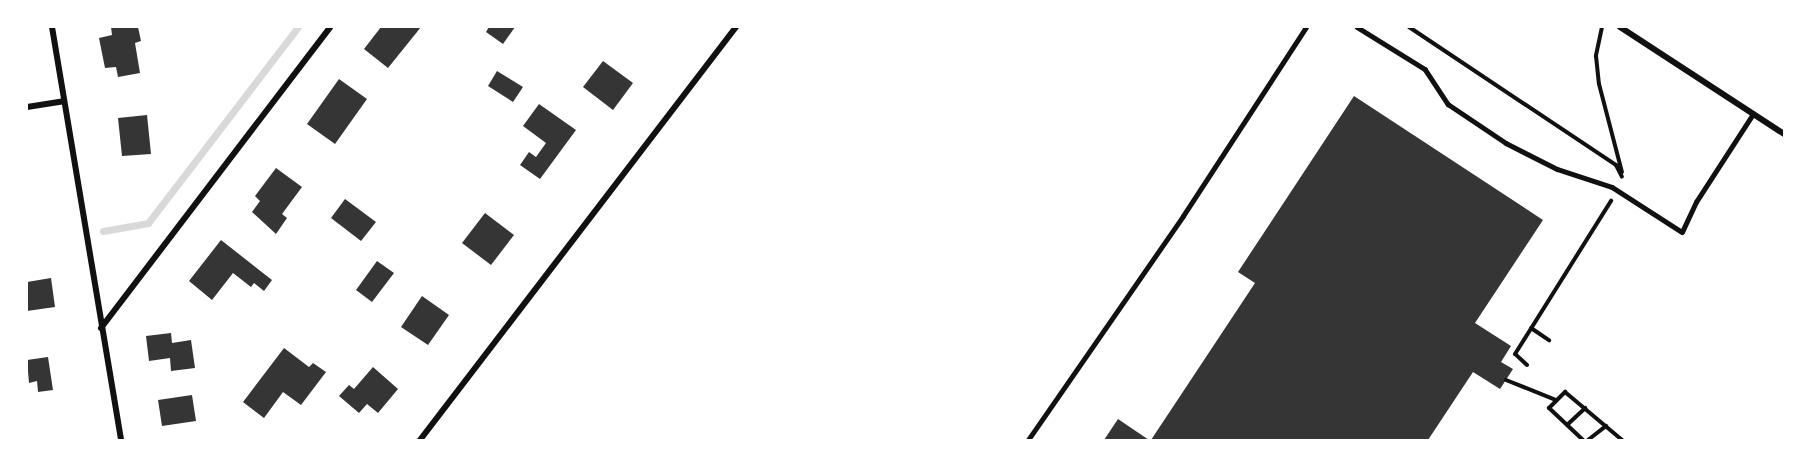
<!DOCTYPE html>
<html>
<head>
<meta charset="utf-8">
<style>
  body { margin:0 }
  #map { position:relative; width:1811px; height:467px; overflow:hidden; background:#fff; font-family:Commissioner,sans-serif }
  div>[style] { position:absolute }
  [style*='--x'] { left:calc(var(--x)*1px); top:calc(var(--y)*1px); width:calc(var(--w)*1px); rotate:calc(var(--a)*1deg) }
  .stream>* { height:7px; margin:-3.5px; padding:0 3.5px; transform-origin:3.5px; border-radius:3.5px; background:#d9d9d9 }
  .building>* { inset:0; background:#353535 }
  .path>* { height:4px; margin:-2px; padding:0 2px; transform-origin:2px; border-radius:2px; background:#111 }
  .service>* { height:4.5px; margin:-2.25px; padding:0 2.25px; transform-origin:2.25px; border-radius:2.25px; background:#111 }
  .minor>* { height:6px; margin:-3px; padding:0 3px; transform-origin:3px; border-radius:3px; background:#111 }
  span { translate:-50% -50%; white-space:nowrap; text-align:center; line-height:1.15; -webkit-text-stroke:6px #fff; paint-order:stroke }
  .frame { position:absolute; inset:0; border:28px solid #fff; pointer-events:none }
</style>
</head>
<body>
<div id="map">
  <div class="stream">
    <i style="--x:103;--y:231;--w:46;--a:-10.1"></i>
    <i style="--x:148;--y:223;--w:247;--a:-52.6"></i>
  </div>
  <div class="building">
    <i style="clip-path:polygon(111px 27px,138px 27px,141px 41px,135px 43px,140px 73px,118px 77px,116px 67px,105px 68px,99px 38px,112px 35px)"></i>
    <i style="clip-path:polygon(381px 27px,421px 27px,388px 68px,364px 49px)"></i>
    <i style="clip-path:polygon(489px 27px,515px 27px,503px 44px,486px 32px)"></i>
    <i style="clip-path:polygon(603px 61px,633px 83px,613px 110px,583px 87px)"></i>
    <i style="clip-path:polygon(497px 71px,523px 87px,513px 102px,488px 86px)"></i>
    <i style="clip-path:polygon(339px 79px,367px 99px,335px 144px,307px 124px)"></i>
    <i style="clip-path:polygon(1354px 96px,1543px 220px,1475px 323px,1511px 346px,1501px 362px,1513px 369px,1500px 389px,1473px 372px,1428px 440px,1151px 440px,1255px 283px,1238px 272px)"></i>
    <i style="clip-path:polygon(539px 104px,576px 130px,540px 179px,520px 165px,529px 152px,536px 157px,546px 143px,523px 126px)"></i>
    <i style="clip-path:polygon(147px 115px,151px 154px,122px 156px,118px 118px)"></i>
    <i style="clip-path:polygon(276px 168px,302px 187px,282px 214px,287px 218px,276px 234px,252px 212px,260px 201px,255px 196px)"></i>
    <i style="clip-path:polygon(345px 199px,376px 222px,361px 241px,331px 218px)"></i>
    <i style="clip-path:polygon(485px 213px,514px 235px,491px 265px,462px 243px)"></i>
    <i style="clip-path:polygon(221px 240px,272px 280px,264px 291px,254px 283px,251px 287px,233px 273px,212px 300px,189px 281px)"></i>
    <i style="clip-path:polygon(377px 261px,394px 273px,372px 302px,356px 290px)"></i>
    <i style="clip-path:polygon(51px 278px,55px 307px,27px 311px,27px 282px)"></i>
    <i style="clip-path:polygon(422px 296px,449px 315px,428px 345px,401px 327px)"></i>
    <i style="clip-path:polygon(171px 333px,172px 343px,191px 340px,195px 368px,171px 371px,170px 358px,149px 361px,146px 336px)"></i>
    <i style="clip-path:polygon(284px 348px,309px 367px,313px 363px,326px 372px,301px 405px,283px 392px,264px 418px,243px 402px)"></i>
    <i style="clip-path:polygon(48px 357px,53px 390px,38px 392px,37px 381px,29px 383px,27px 360px)"></i>
    <i style="clip-path:polygon(373px 367px,398px 389px,378px 413px,367px 404px,359px 413px,339px 396px,349px 385px,354px 389px)"></i>
    <i style="clip-path:polygon(192px 395px,196px 421px,162px 426px,158px 400px)"></i>
    <i style="clip-path:polygon(1118px 419px,1149px 440px,1104px 440px)"></i>
  </div>
  <div class="path">
    <i style="--x:1409;--y:27;--w:249;--a:33.7"></i>
    <i style="--x:1616;--y:165;--w:13;--a:63"></i>
    <i style="--x:1602;--y:27;--w:30;--a:102"></i>
    <i style="--x:1596;--y:56;--w:28;--a:84"></i>
    <i style="--x:1599;--y:84;--w:91;--a:75.4"></i>
    <i style="--x:1531;--y:328;--w:22;--a:34"></i>
    <i style="--x:1527;--y:365;--w:16;--a:-137"></i>
    <i style="--x:1515;--y:354;--w:181;--a:-57.9"></i>
    <i style="--x:1506;--y:380;--w:54;--a:21.8"></i>
    <i style="--x:1567;--y:425;--w:25;--a:-43"></i>
    <i style="--x:1583;--y:440;--w:47;--a:-136.7"></i>
    <i style="--x:1549;--y:408;--w:23;--a:-45"></i>
    <i style="--x:1565;--y:392;--w:75;--a:40.1"></i>
    <i style="--x:1588;--y:440;--w:23;--a:-38"></i>
  </div>
  <div class="service">
    <i style="--x:1357;--y:27;--w:80;--a:31.7"></i>
    <i style="--x:1425;--y:69;--w:42;--a:56.7"></i>
    <i style="--x:1448;--y:104;--w:70;--a:33.9"></i>
    <i style="--x:1506;--y:143;--w:57;--a:27"></i>
    <i style="--x:1557;--y:169;--w:58;--a:18.1"></i>
    <i style="--x:1612;--y:187;--w:83;--a:32.7"></i>
    <i style="--x:1682;--y:232;--w:33;--a:-65"></i>
    <i style="--x:1696;--y:202;--w:105;--a:-57.1"></i>
    <i style="--x:1028;--y:440;--w:272;--a:-55.3"></i>
    <i style="--x:1183;--y:216;--w:225;--a:-56.9"></i>
  </div>
  <div class="minor">
    <i style="--x:52;--y:27;--w:419;--a:80.5"></i>
    <i style="--x:1620;--y:27;--w:196;--a:33.1"></i>
    <i style="--x:27;--y:107;--w:37;--a:-9"></i>
    <i style="--x:101;--y:328;--w:378;--a:-52.7"></i>
    <i style="--x:420;--y:440;--w:520;--a:-52.58"></i>
  </div>
  <div class="frame"></div>
</div>
</body>
</html>
